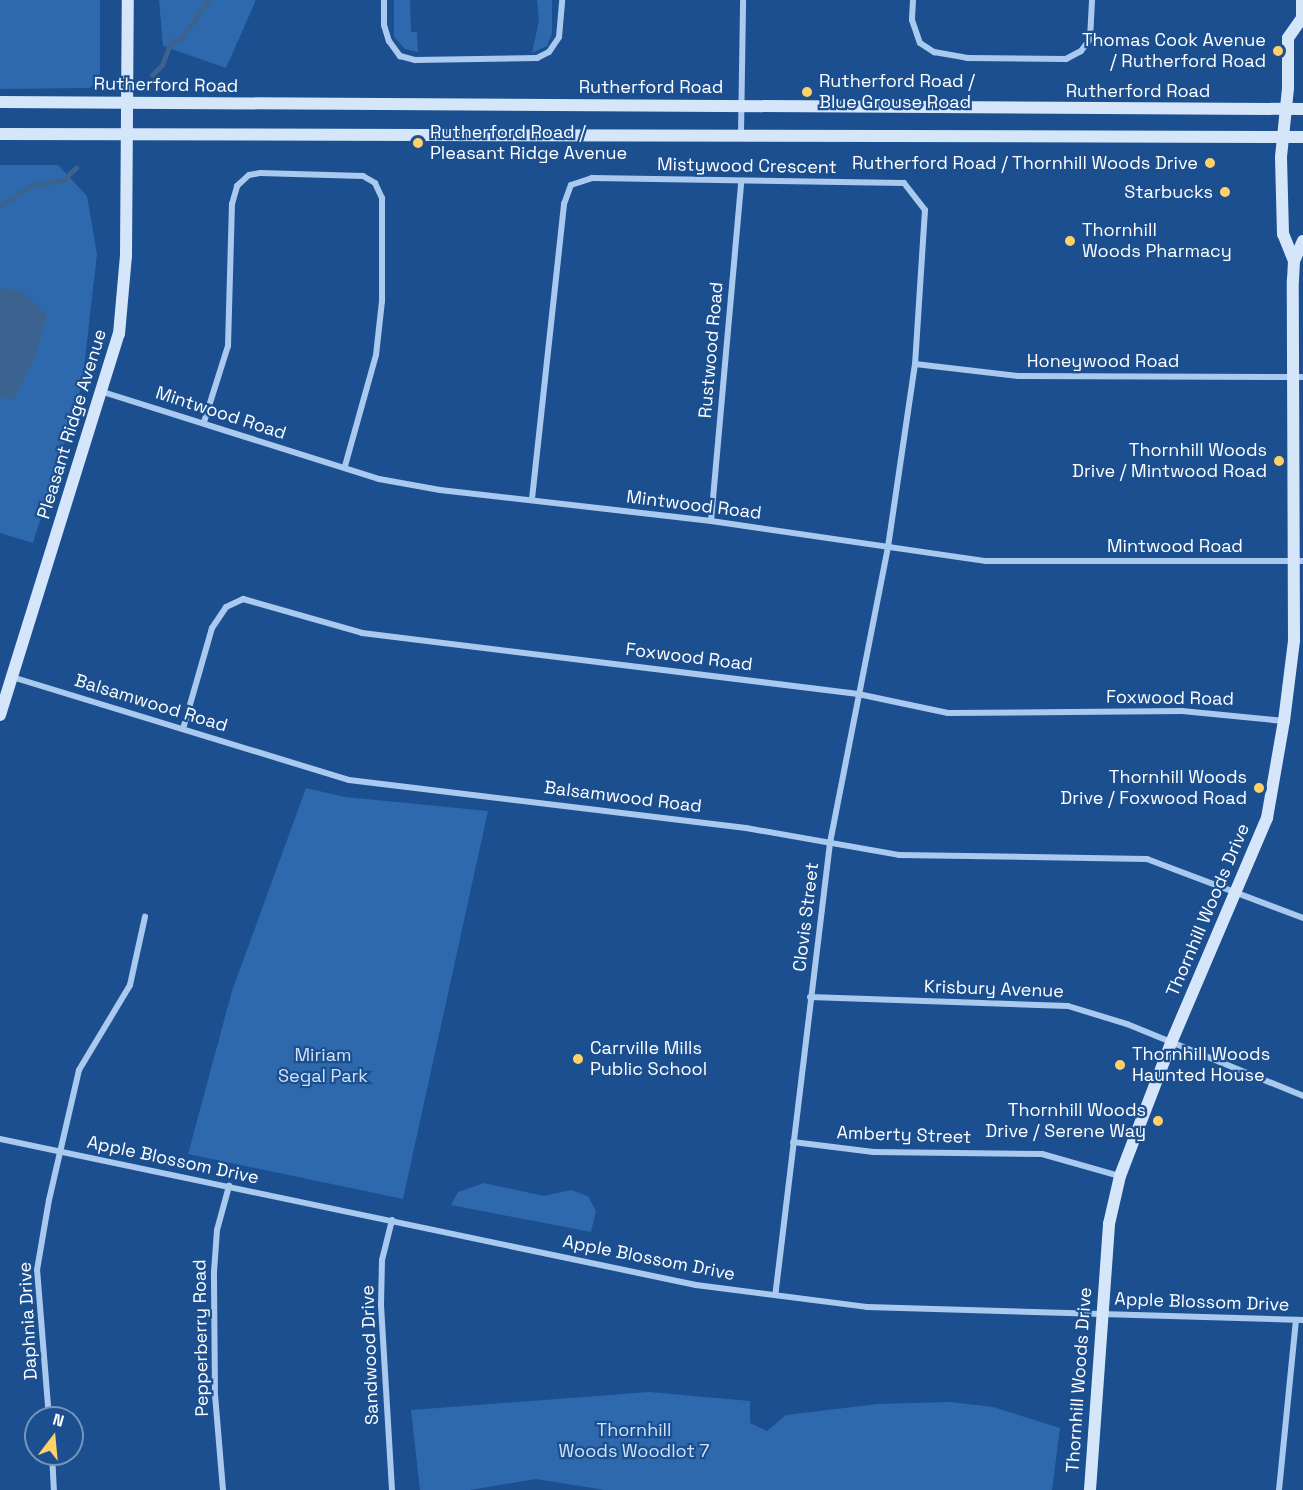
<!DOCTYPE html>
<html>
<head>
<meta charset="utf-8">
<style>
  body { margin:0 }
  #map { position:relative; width:1303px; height:1490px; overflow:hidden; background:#1b4f8f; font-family:"Space Grotesk",sans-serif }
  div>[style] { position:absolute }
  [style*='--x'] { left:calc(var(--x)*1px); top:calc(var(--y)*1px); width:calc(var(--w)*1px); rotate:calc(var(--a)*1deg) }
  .green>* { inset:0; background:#2e69ad }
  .water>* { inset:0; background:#3c6290 }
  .stream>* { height:4.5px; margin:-2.25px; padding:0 2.25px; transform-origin:2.25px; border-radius:2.25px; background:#3c6290 }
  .street>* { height:6px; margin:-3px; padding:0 3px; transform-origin:3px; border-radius:3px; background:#a9c9ee }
  .secondary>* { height:12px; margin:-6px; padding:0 6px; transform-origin:6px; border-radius:6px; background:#d6e6fa }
  .dots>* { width:16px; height:16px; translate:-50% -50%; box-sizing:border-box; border:3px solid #1b4f8f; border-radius:50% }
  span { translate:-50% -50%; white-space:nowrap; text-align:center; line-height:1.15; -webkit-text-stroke:4.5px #1b4f8f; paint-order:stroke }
  .poi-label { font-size:18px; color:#fff }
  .right { translate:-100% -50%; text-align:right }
  .left { translate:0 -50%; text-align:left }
  .street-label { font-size:18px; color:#fff }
  .park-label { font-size:18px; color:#cfe3fa }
  .north { position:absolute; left:24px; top:1406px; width:60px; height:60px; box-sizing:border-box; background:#1b4f8f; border:2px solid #7695bc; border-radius:50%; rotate:16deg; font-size:16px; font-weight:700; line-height:24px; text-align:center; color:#fff }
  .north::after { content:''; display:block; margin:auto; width:21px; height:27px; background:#ffd166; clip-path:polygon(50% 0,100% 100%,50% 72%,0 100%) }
</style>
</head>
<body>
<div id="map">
  <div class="green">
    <i style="clip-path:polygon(0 0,100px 0,100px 82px,89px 88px,0 89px)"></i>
    <i style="clip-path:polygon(159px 0,256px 0,226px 68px,163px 46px)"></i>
    <i style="clip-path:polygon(394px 0,410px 0,411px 32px,417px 32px,418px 52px,405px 49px,394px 37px)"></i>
    <i style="clip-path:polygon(537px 0,552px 0,552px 34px,547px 46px,532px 53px,539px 21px)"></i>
    <i style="clip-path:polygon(0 165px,58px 165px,87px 196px,97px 254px,82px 385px,33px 543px,0 533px)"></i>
    <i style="clip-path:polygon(306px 788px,345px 797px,488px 811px,403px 1199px,188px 1154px,232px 991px)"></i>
    <i style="clip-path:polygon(484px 1183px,544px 1196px,571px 1190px,588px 1196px,596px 1211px,591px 1232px,451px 1205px,458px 1192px)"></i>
    <i style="clip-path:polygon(649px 1392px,750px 1401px,750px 1423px,767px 1431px,786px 1415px,878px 1404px,950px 1402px,993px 1407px,1060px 1428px,1052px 1490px,605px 1490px,536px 1479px,470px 1490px,420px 1490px,411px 1410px)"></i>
  </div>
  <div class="water">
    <i style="clip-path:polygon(0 288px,22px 291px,47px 315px,37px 353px,14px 400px,0 397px)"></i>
  </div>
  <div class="stream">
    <i style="--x:152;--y:75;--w:14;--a:-45"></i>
    <i style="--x:162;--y:65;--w:25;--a:-69"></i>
    <i style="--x:171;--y:42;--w:12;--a:-20"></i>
    <i style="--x:182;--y:38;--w:46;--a:-55.6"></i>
    <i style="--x:0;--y:206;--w:37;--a:-33"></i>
    <i style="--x:31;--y:186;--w:33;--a:-11"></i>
    <i style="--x:63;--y:180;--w:18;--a:-43"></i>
  </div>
  <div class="street">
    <i style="--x:384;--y:0;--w:25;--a:90"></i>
    <i style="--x:384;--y:25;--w:17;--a:73"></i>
    <i style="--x:389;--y:41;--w:19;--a:54"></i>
    <i style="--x:400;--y:56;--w:16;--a:15"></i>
    <i style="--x:415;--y:60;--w:122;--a:-0.9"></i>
    <i style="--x:537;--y:58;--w:13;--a:-27"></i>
    <i style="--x:549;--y:52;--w:18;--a:-56"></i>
    <i style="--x:559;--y:37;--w:37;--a:-85"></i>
    <i style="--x:913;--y:0;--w:20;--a:93"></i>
    <i style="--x:912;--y:20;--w:24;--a:71"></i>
    <i style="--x:920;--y:43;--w:17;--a:33"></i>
    <i style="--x:934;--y:52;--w:34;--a:10"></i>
    <i style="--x:967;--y:58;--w:99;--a:0.6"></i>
    <i style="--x:1066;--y:59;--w:17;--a:-28"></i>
    <i style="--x:1081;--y:51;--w:15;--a:-53"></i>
    <i style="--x:1090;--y:39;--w:39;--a:-87"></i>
    <i style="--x:741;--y:133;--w:133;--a:-89.1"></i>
    <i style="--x:915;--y:364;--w:105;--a:6.6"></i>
    <i style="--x:1019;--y:376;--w:284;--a:0.2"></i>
    <i style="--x:103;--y:392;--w:289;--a:17.5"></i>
    <i style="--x:379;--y:479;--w:62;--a:10.2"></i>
    <i style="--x:440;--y:490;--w:273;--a:6.5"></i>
    <i style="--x:711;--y:521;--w:278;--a:8.3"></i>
    <i style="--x:986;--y:561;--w:317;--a:0"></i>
    <i style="--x:204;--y:422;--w:80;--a:-72.5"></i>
    <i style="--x:228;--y:346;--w:142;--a:-88.4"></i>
    <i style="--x:232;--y:204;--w:19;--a:-74"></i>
    <i style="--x:237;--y:186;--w:16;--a:-43"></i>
    <i style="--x:249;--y:175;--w:11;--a:-10"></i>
    <i style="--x:260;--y:173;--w:103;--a:1.7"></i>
    <i style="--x:363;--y:176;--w:14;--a:30"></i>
    <i style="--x:375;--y:183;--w:17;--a:65"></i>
    <i style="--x:382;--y:198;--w:103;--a:90"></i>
    <i style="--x:382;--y:301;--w:54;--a:96.3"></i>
    <i style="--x:376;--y:355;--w:115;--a:105.6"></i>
    <i style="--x:532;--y:499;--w:297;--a:-83.8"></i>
    <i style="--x:564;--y:204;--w:20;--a:-70"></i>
    <i style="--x:571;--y:185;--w:22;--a:-18"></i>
    <i style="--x:592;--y:178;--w:312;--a:0.9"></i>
    <i style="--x:904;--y:183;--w:34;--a:52"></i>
    <i style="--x:925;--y:210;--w:154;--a:93.7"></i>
    <i style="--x:915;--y:364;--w:185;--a:98.4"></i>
    <i style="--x:888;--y:547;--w:302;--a:101.1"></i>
    <i style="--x:830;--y:843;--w:455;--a:96.9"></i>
    <i style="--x:711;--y:521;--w:340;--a:-84.9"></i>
    <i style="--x:12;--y:677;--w:352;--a:17"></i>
    <i style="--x:349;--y:780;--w:400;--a:6.9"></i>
    <i style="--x:746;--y:828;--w:155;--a:10"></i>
    <i style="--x:899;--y:855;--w:248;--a:0.9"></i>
    <i style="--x:1147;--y:859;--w:167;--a:20.7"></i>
    <i style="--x:183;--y:729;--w:105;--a:-74"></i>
    <i style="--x:212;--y:628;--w:25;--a:-56"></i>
    <i style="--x:226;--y:607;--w:19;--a:-25"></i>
    <i style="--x:243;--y:599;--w:124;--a:15.9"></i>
    <i style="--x:362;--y:633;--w:500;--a:7"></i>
    <i style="--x:858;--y:694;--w:92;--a:11.9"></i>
    <i style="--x:948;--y:713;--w:234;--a:-0.5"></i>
    <i style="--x:1182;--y:711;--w:102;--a:5.6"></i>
    <i style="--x:810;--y:997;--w:258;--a:2"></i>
    <i style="--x:1068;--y:1006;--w:62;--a:17"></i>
    <i style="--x:1127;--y:1024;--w:190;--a:22.2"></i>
    <i style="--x:0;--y:1139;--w:711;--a:11.85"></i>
    <i style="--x:696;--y:1285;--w:172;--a:7.3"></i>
    <i style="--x:867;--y:1307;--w:436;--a:1.7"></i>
    <i style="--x:793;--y:1142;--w:81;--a:7.1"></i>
    <i style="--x:873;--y:1152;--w:169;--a:0.7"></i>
    <i style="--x:1042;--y:1154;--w:81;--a:15.8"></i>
    <i style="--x:392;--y:1220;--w:41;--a:104"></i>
    <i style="--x:382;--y:1260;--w:45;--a:91.3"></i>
    <i style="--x:381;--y:1305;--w:185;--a:86.6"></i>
    <i style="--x:49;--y:1418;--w:148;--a:-94.6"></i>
    <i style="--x:37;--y:1270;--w:71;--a:-80.3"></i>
    <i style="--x:49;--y:1200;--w:133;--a:-77"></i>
    <i style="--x:79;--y:1070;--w:99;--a:-59"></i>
    <i style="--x:130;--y:985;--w:70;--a:-77.6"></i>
    <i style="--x:52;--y:1454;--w:36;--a:87"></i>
    <i style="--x:223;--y:1490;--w:95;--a:-94.8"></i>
    <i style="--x:215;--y:1395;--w:123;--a:-90.5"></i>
    <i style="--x:214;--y:1272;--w:42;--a:-85.9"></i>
    <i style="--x:217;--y:1230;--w:46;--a:-74.7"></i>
    <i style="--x:1279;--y:1490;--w:171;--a:-84.3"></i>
  </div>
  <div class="secondary">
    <i style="--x:0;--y:102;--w:1303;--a:0.31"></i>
    <i style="--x:0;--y:134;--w:1303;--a:0.13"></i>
    <i style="--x:1294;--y:261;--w:29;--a:-112"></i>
    <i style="--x:1283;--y:234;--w:77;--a:-91.5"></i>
    <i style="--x:1281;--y:157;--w:69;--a:-84.2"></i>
    <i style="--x:1288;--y:88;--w:50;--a:-90"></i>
    <i style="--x:1288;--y:38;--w:24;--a:-55"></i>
    <i style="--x:1302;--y:18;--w:18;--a:-90"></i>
    <i style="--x:0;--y:715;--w:399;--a:-72.7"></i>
    <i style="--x:119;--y:334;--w:78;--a:-84.9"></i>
    <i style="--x:126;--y:256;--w:256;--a:-89.6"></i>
    <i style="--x:1090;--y:1490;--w:267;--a:-85.9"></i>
    <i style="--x:1109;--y:1224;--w:49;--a:-77.1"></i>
    <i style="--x:1120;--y:1176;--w:142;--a:-69"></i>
    <i style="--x:1171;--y:1043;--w:245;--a:-66.9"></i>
    <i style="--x:1267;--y:818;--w:98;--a:-80.1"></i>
    <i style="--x:1284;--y:721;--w:81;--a:-82.9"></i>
    <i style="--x:1294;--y:641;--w:361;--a:-90.2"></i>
    <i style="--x:1293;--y:280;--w:19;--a:-87"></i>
    <i style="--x:1294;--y:261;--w:22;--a:-66"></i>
  </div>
  <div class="dots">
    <i style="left:1278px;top:51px;background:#ffd166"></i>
    <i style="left:807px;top:92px;background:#ffd166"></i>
    <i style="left:418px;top:143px;background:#ffd166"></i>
    <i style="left:1210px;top:163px;background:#ffd166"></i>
    <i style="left:1225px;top:192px;background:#ffd166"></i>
    <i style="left:1070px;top:241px;background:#ffd166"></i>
    <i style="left:1279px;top:461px;background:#ffd166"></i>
    <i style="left:1259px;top:788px;background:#ffd166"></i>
    <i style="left:578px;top:1059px;background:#ffd166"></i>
    <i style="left:1120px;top:1065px;background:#ffd166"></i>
    <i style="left:1158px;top:1121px;background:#ffd166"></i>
  </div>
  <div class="poi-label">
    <span class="right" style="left:1266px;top:51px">Thomas Cook Avenue<br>/ Rutherford Road</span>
    <span class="left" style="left:819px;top:92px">Rutherford Road /<br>Blue Grouse Road</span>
    <span class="left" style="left:430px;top:143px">Rutherford Road /<br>Pleasant Ridge Avenue</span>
    <span class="right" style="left:1198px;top:163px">Rutherford Road / Thornhill Woods Drive</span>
    <span class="right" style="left:1213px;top:192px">Starbucks</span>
    <span class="left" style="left:1082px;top:241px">Thornhill<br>Woods Pharmacy</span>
    <span class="right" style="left:1267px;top:461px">Thornhill Woods<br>Drive / Mintwood Road</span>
    <span class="right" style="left:1247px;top:788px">Thornhill Woods<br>Drive / Foxwood Road</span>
    <span class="left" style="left:590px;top:1059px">Carrville Mills<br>Public School</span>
    <span class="left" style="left:1132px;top:1065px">Thornhill Woods<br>Haunted House</span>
    <span class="right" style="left:1146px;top:1121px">Thornhill Woods<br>Drive / Serene Way</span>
  </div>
  <div class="street-label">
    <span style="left:166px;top:85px;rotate:1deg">Rutherford Road</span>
    <span style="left:651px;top:87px">Rutherford Road</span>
    <span style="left:1138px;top:91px">Rutherford Road</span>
    <span style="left:747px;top:166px;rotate:1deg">Mistywood Crescent</span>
    <span style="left:711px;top:350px;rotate:-85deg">Rustwood Road</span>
    <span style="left:1103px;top:361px">Honeywood Road</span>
    <span style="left:221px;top:413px;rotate:18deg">Mintwood Road</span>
    <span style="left:72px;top:424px;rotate:-73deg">Pleasant Ridge Avenue</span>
    <span style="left:694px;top:505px;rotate:7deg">Mintwood Road</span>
    <span style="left:1175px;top:546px">Mintwood Road</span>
    <span style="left:689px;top:657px;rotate:7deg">Foxwood Road</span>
    <span style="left:1170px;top:698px;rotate:1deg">Foxwood Road</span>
    <span style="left:151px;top:703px;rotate:17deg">Balsamwood Road</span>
    <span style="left:623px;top:797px;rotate:7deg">Balsamwood Road</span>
    <span style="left:1208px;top:910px;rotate:-67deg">Thornhill Woods Drive</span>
    <span style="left:806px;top:917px;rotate:-83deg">Clovis Street</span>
    <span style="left:994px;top:989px;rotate:2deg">Krisbury Avenue</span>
    <span style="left:904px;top:1135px;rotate:2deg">Amberty Street</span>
    <span style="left:173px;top:1160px;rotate:12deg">Apple Blossom Drive</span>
    <span style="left:649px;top:1258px;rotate:11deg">Apple Blossom Drive</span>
    <span style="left:1202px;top:1302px;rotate:2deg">Apple Blossom Drive</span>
    <span style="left:28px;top:1321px;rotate:-93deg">Daphnia Drive</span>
    <span style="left:201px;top:1338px;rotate:-91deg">Pepperberry Road</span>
    <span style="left:370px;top:1355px;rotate:-92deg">Sandwood Drive</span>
    <span style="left:1079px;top:1380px;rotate:-86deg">Thornhill Woods Drive</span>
  </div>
  <div class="park-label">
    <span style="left:323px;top:1066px">Miriam<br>Segal Park</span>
    <span style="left:634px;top:1441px">Thornhill<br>Woods Woodlot 7</span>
  </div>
  <div class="north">N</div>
</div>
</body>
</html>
